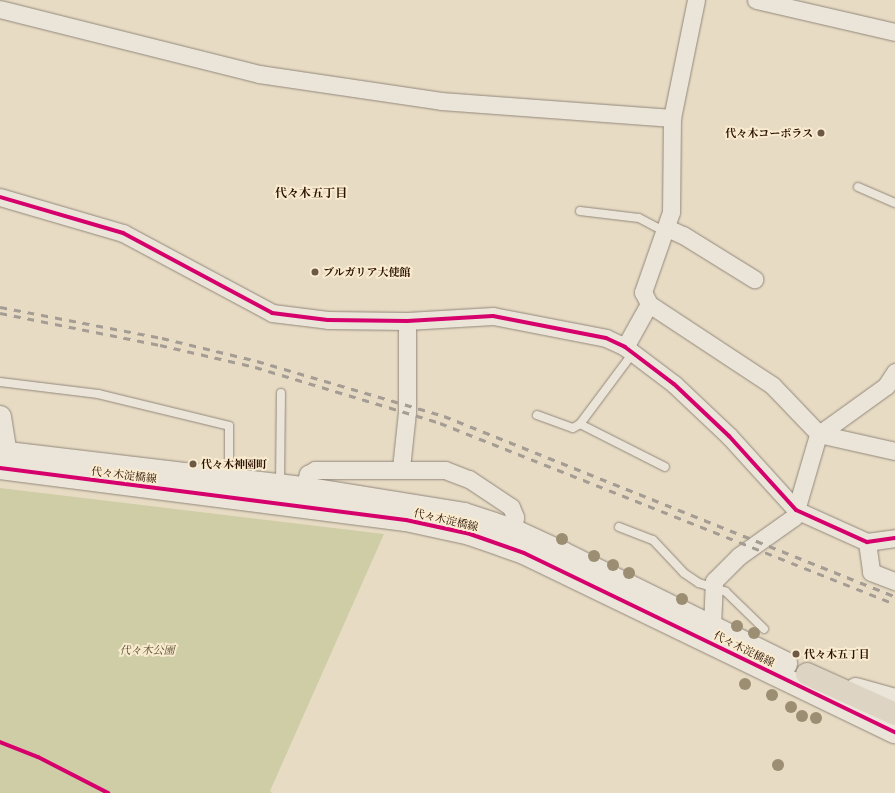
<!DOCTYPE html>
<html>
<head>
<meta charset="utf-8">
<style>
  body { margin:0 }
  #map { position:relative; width:895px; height:793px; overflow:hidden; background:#e7dbc4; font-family:"Libre Caslon Text","Noto Serif JP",serif }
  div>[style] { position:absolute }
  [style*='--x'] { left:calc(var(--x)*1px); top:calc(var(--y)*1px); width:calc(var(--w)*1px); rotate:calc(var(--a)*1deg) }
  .green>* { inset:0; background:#cfcda6 }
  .roads { filter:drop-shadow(0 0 1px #93887a) drop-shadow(0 0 1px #93887a) }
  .lane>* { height:8px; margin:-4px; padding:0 4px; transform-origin:4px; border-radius:4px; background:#eae4d9 }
  .street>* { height:17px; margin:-8.5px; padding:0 8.5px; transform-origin:8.5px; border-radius:8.5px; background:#eae4d9 }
  .secondary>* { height:22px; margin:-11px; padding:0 11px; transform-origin:11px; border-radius:11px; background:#eae4d9 }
  .highway>* { height:22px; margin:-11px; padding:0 11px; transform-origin:11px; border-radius:11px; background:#ded4c4 }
  .rail>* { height:3px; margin-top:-1.5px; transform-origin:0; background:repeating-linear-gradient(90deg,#a59d93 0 7px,transparent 0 14px) }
  .cycleway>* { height:4px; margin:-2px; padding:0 2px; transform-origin:2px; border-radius:2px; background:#d6006c }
  .trees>* { width:12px; height:12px; margin:-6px; border-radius:50%; background:#9c8e73 }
  .dots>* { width:11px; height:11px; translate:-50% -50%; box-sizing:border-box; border:2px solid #f9ebcf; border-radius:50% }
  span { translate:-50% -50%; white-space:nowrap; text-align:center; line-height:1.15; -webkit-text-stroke:4px #f9ebcf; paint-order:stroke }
  .poi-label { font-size:11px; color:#2b1100; font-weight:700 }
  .right { translate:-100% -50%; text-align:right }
  .left { translate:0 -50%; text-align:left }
  .street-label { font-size:11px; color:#2b1100 }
  .park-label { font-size:11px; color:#5e4f31; font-style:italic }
  .neighbourhood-label { font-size:12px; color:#2b1100; font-weight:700 }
</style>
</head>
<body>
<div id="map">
  <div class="green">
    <i style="clip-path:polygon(0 488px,384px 534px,270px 791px,272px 793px,0 793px)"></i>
  </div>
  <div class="roads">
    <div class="lane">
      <i style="--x:858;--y:187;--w:40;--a:23.4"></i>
      <i style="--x:580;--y:211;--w:59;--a:6.8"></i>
      <i style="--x:639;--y:218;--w:30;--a:28"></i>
      <i style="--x:0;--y:382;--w:99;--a:7"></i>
      <i style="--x:98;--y:394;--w:135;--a:13.7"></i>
      <i style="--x:229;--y:426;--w:53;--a:90"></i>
      <i style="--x:537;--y:415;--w:38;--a:20"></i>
      <i style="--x:573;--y:428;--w:8;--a:-30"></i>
      <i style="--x:580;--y:424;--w:89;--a:-53.3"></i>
      <i style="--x:580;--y:424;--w:95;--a:26.8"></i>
      <i style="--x:280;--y:485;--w:92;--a:-89.4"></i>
      <i style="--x:619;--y:527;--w:36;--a:21"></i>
      <i style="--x:653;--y:540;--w:45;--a:46.8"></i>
      <i style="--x:684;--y:573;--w:18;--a:34"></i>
      <i style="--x:699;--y:583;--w:28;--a:18"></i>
      <i style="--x:726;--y:592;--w:53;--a:44.2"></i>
    </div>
    <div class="street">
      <i style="--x:696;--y:0;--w:120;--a:101.5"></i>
      <i style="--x:672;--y:118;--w:94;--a:90.6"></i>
      <i style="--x:671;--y:212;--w:85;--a:109.3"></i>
      <i style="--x:643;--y:292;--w:13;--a:63"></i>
      <i style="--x:649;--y:304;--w:147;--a:33.4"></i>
      <i style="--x:772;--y:385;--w:68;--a:46.2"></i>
      <i style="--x:819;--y:434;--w:78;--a:12.6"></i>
      <i style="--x:756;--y:0;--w:143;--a:13"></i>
      <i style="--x:0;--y:9;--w:267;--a:14.1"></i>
      <i style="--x:259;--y:74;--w:184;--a:8.4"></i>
      <i style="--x:441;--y:101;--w:232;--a:4.2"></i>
      <i style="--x:0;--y:197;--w:128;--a:16.3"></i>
      <i style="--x:123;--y:233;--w:169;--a:28.2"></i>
      <i style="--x:272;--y:313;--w:56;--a:7.1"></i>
      <i style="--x:328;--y:320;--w:79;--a:0.7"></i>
      <i style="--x:407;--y:321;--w:86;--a:-3.3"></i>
      <i style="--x:493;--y:316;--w:115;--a:11"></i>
      <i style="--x:606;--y:338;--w:21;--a:25"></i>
      <i style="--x:625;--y:347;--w:61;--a:37.1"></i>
      <i style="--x:674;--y:384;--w:76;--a:43.4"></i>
      <i style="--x:729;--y:436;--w:100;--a:47.8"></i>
      <i style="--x:796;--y:510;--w:78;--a:24.3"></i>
      <i style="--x:867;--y:542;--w:28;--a:-8"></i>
      <i style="--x:667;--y:228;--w:17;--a:24"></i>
      <i style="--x:683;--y:235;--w:84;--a:31.8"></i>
      <i style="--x:625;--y:347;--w:49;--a:-60.8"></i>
      <i style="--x:401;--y:468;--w:56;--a:-83.9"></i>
      <i style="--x:407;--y:412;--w:91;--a:-90"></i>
      <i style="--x:302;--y:499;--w:26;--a:-77"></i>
      <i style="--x:308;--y:474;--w:8;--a:-30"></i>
      <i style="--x:315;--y:470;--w:130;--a:0"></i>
      <i style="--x:445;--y:470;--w:26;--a:21"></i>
      <i style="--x:469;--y:479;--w:50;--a:33.7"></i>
      <i style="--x:511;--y:507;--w:11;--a:68"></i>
      <i style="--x:515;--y:517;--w:13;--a:99"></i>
      <i style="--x:867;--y:542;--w:30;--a:82"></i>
      <i style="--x:871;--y:572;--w:26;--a:21"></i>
      <i style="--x:712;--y:626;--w:45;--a:-87.5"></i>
      <i style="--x:714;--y:581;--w:35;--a:-45"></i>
      <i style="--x:739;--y:556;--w:67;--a:-35.3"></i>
      <i style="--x:794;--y:517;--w:85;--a:-73.7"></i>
      <i style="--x:818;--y:435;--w:84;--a:-35.8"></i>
      <i style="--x:886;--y:386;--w:17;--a:-57"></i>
    </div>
    <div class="secondary">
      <i style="--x:0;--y:417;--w:36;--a:81"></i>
      <i style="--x:0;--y:452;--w:306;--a:6.8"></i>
      <i style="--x:304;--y:488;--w:162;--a:9.2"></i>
      <i style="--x:464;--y:514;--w:52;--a:18.1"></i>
      <i style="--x:513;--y:530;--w:55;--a:24.7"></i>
      <i style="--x:563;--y:553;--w:249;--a:26.3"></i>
      <i style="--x:0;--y:468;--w:409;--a:7.3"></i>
      <i style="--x:406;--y:520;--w:66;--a:12.3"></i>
      <i style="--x:470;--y:534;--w:57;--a:19.4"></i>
      <i style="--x:524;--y:553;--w:412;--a:25.8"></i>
      <i style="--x:856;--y:689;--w:41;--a:15.8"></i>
    </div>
    <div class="highway">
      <i style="--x:807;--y:674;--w:97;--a:24.4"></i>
    </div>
  </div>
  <div class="rail">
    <i style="--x:0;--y:307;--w:165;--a:10.8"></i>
    <i style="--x:162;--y:338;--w:98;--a:13.6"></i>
    <i style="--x:257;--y:361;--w:195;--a:16.4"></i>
    <i style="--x:444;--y:416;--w:486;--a:21.8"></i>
    <i style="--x:0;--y:313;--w:163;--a:11.3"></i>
    <i style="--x:160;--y:345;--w:98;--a:13"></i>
    <i style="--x:255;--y:367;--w:193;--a:16.8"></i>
    <i style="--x:440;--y:423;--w:490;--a:21.7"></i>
  </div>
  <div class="cycleway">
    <i style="--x:0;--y:197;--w:128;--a:16.3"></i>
    <i style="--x:123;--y:233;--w:169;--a:28.2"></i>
    <i style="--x:272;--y:313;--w:56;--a:7.1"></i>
    <i style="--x:328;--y:320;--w:79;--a:0.7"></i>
    <i style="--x:407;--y:321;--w:86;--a:-3.3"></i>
    <i style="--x:493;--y:316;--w:115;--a:11"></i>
    <i style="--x:606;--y:338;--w:21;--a:25"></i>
    <i style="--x:625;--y:347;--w:61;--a:37.1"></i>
    <i style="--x:674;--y:384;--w:76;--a:43.4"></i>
    <i style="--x:729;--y:436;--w:100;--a:47.8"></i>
    <i style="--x:796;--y:510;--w:78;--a:24.3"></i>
    <i style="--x:867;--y:542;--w:28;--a:-8"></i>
    <i style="--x:0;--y:468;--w:409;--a:7.3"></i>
    <i style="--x:406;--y:520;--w:66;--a:12.3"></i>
    <i style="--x:470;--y:534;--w:57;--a:19.4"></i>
    <i style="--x:524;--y:553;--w:412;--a:25.8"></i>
    <i style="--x:0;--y:742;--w:41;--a:21.5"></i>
    <i style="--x:38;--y:757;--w:79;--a:27.2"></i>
  </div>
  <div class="trees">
    <i style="left:562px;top:539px"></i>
    <i style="left:594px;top:556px"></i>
    <i style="left:613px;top:565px"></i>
    <i style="left:629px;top:573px"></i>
    <i style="left:682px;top:599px"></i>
    <i style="left:737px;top:626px"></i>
    <i style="left:754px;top:633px"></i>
    <i style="left:745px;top:684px"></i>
    <i style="left:772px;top:695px"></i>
    <i style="left:791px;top:707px"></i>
    <i style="left:802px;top:716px"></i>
    <i style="left:816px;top:718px"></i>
    <i style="left:778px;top:765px"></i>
  </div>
  <div class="dots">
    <i style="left:821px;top:133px;background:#6d5845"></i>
    <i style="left:315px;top:272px;background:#6d5845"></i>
    <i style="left:193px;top:464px;background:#6d5845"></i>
    <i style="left:796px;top:654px;background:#6d5845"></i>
  </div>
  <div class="poi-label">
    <span class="right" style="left:813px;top:133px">代々木コーポラス</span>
    <span class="left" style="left:323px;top:272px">ブルガリア大使館</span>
    <span class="left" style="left:201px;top:464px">代々木神園町</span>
    <span class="left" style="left:804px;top:654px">代々木五丁目</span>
  </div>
  <div class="street-label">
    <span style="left:124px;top:475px;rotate:7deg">代々木淀橋線</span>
    <span style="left:446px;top:520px;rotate:13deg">代々木淀橋線</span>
    <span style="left:744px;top:649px;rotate:26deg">代々木淀橋線</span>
  </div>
  <div class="park-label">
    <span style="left:147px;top:650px">代々木公園</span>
  </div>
  <div class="neighbourhood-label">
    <span style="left:311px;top:193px">代々木五丁目</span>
  </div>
</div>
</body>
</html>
